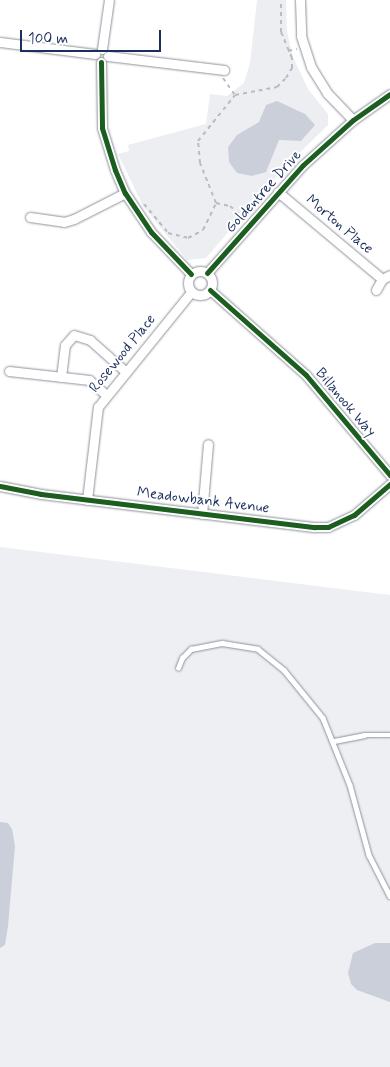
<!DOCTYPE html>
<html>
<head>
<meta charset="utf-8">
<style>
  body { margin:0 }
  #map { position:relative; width:390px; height:1067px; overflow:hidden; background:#fff; font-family:Mynerve,sans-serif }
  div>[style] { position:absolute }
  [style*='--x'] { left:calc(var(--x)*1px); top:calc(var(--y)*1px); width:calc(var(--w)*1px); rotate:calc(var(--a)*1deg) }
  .built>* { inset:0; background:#edeff3 }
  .green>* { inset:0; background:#edeef2 }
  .water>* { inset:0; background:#cbcfda }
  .path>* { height:2px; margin-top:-1px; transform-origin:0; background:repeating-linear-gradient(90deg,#b9bcc1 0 4px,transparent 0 8px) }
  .roads { filter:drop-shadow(0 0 1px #8e929a) drop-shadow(0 0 1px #8e929a) }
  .service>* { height:4.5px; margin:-2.25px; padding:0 2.25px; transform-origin:2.25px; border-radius:2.25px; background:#fff }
  .minor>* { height:9px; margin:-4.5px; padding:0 4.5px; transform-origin:4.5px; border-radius:4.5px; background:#fff }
  .minor>.ring { margin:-4.5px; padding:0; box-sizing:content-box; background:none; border:9px solid #fff; border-radius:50% }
  .cycleway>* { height:5px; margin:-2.5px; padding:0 2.5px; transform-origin:2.5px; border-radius:2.5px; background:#1b5e20 }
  span { translate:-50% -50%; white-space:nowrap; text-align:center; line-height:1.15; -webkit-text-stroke:4px #fff; paint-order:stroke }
  .street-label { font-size:15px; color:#1b2f5e }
  .scale { position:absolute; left:20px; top:30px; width:141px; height:22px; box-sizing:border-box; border:2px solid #1b2f5e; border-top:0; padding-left:6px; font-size:15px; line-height:18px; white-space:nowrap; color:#1b2f5e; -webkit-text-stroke:4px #fff; paint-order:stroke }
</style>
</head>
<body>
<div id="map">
  <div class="built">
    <i style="clip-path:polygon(0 547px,390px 595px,390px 1067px,0 1067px)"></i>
  </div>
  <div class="green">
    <i style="clip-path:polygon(257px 0,286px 0,287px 31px,293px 57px,308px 89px,328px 114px,328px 125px,282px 170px,206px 258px,187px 260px,143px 206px,118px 154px,129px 151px,128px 145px,206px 124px,210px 94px,227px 96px,244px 83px,250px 63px)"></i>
  </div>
  <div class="water">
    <i style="clip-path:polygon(277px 101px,305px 114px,315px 125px,301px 141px,279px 140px,266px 172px,252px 176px,237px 173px,229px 162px,228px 147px,237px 135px,259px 122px,266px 105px)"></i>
    <i style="clip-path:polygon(0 822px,8px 823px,12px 829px,15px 846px,8px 926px,5px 945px,0 948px)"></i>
    <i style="clip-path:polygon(375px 943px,390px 943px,390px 1002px,357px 990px,351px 984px,348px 973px,353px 953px)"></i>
  </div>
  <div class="path">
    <i style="--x:288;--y:51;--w:9;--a:-13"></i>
    <i style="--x:223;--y:78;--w:21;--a:55"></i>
    <i style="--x:216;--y:203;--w:14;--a:12"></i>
    <i style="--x:230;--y:206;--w:18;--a:41"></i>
    <i style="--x:144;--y:204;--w:38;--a:50"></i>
    <i style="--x:168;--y:233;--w:21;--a:14"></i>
    <i style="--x:188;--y:238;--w:17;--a:-28"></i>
    <i style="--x:203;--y:230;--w:30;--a:-64"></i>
    <i style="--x:216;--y:203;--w:43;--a:-111.8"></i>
    <i style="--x:200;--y:163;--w:22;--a:-95"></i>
    <i style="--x:198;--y:141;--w:59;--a:-51.2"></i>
    <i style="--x:235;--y:95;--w:43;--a:-10.8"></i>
    <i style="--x:277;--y:87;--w:13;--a:-45"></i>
    <i style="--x:286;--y:78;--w:12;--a:-59"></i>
    <i style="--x:292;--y:68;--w:10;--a:-90"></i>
    <i style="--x:292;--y:58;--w:28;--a:-113"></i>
    <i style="--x:281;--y:32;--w:32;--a:-90"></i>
  </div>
  <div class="roads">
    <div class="service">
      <i style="--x:178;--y:668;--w:11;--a:-68"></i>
      <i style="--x:182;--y:658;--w:13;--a:-45"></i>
      <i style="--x:191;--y:649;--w:32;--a:-11"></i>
      <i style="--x:222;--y:643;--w:36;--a:9"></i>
      <i style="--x:258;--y:649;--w:33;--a:39"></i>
      <i style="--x:284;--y:670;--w:62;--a:50.9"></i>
      <i style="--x:323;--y:718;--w:72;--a:68.1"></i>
      <i style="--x:350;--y:785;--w:73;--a:74.8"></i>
      <i style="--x:369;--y:855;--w:46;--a:62.9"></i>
      <i style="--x:334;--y:741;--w:31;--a:-11"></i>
      <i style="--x:364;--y:735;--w:26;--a:0"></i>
    </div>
    <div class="minor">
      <i style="--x:300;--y:0;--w:36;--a:88"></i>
      <i style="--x:301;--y:36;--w:33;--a:72"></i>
      <i style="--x:311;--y:67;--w:31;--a:58"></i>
      <i style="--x:327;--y:93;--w:37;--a:46"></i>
      <i style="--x:0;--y:42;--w:96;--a:7.2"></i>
      <i style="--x:102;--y:49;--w:49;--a:-81.9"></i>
      <i style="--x:108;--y:56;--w:117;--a:6.9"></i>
      <i style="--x:101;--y:62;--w:66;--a:89.1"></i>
      <i style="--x:102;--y:128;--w:44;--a:72.8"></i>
      <i style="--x:115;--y:170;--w:25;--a:67"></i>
      <i style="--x:125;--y:193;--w:47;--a:56.3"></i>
      <i style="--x:151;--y:232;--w:58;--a:46.4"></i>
      <i style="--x:278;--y:192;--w:136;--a:39.9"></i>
      <i style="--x:30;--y:217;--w:34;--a:8"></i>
      <i style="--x:64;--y:222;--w:10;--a:-17"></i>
      <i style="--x:74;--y:219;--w:57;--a:-27"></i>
      <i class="ring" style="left:188px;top:271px;width:15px;height:15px"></i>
      <i style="--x:207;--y:273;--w:144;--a:-48.4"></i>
      <i style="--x:303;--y:165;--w:67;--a:-42"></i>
      <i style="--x:353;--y:120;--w:45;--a:-35.1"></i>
      <i style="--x:210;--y:290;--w:128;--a:41.5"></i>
      <i style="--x:306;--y:375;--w:131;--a:50"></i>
      <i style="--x:376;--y:290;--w:13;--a:-61"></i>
      <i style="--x:382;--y:279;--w:9;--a:-27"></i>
      <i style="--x:9;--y:371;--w:81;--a:6.4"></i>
      <i style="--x:89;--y:380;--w:23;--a:41"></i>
      <i style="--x:61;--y:377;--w:32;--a:-83"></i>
      <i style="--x:65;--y:345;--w:13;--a:-48"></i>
      <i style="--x:74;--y:335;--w:17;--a:17"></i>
      <i style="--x:90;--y:340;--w:48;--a:41.6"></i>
      <i style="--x:0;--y:486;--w:42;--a:11"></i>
      <i style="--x:41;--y:494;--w:276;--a:6.9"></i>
      <i style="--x:315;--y:527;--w:13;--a:0"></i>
      <i style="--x:328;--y:527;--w:29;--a:-25"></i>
      <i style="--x:354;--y:515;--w:48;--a:-40.7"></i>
      <i style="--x:87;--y:500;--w:94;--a:-83.3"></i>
      <i style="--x:98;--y:407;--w:148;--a:-51"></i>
      <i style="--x:202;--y:514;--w:70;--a:-85.1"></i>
    </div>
  </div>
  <div class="cycleway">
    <i style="--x:101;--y:62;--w:66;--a:89.1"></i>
    <i style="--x:102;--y:128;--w:44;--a:72.8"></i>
    <i style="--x:115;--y:170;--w:25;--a:67"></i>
    <i style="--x:125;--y:193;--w:47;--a:56.3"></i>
    <i style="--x:151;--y:232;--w:58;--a:46.4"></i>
    <i style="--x:207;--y:273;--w:144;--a:-48.4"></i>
    <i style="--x:303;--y:165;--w:67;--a:-42"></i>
    <i style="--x:353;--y:120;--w:45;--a:-35.1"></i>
    <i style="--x:210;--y:290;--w:128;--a:41.5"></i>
    <i style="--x:306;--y:375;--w:131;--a:50"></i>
    <i style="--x:0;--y:486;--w:42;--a:11"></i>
    <i style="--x:41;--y:494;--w:276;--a:6.9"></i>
    <i style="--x:315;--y:527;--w:13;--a:0"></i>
    <i style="--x:328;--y:527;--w:29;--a:-25"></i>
    <i style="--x:354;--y:515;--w:48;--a:-40.7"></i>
  </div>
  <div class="street-label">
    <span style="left:264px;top:192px;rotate:-48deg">Goldentree Drive</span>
    <span style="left:339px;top:225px;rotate:40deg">Morton Place</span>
    <span style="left:123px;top:354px;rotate:-51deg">Rosewood Place</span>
    <span style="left:345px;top:403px;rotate:50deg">Billanook Way</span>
    <span style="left:203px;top:501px;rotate:7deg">Meadowbank Avenue</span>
  </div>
  <div class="scale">100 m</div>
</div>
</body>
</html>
